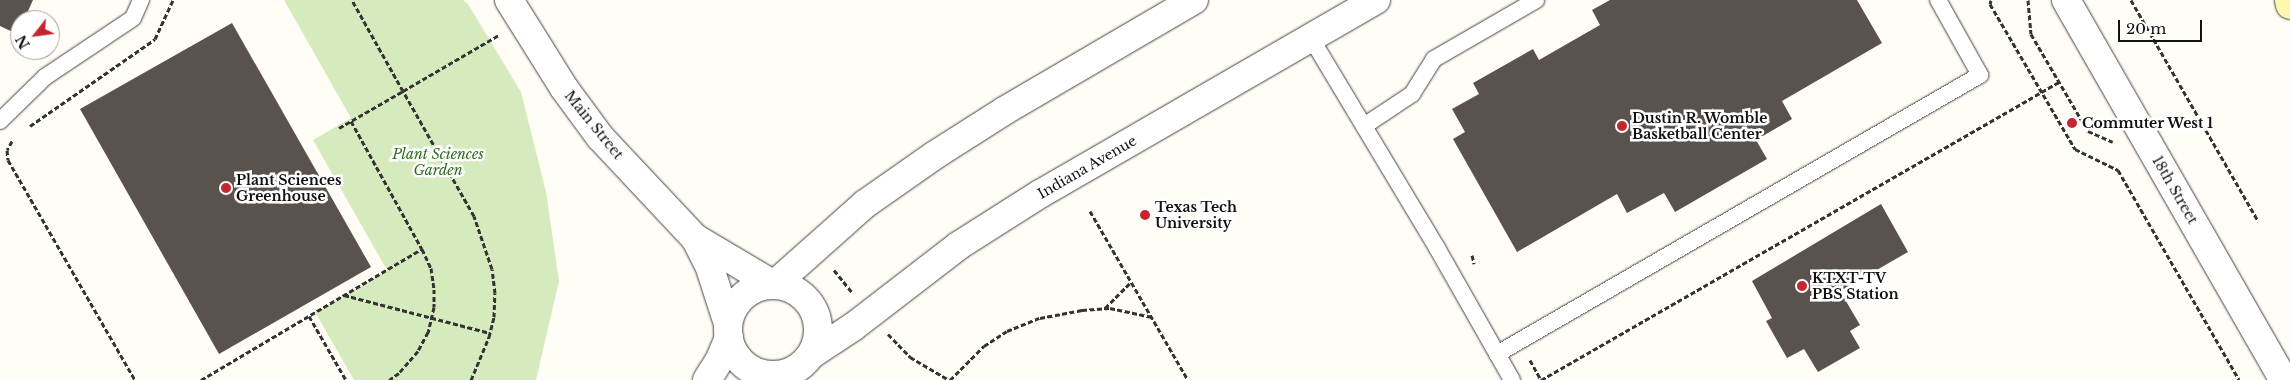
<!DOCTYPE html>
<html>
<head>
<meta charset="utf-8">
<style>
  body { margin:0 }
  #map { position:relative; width:2290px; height:380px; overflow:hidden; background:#fffdf5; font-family:"Libre Baskerville",serif }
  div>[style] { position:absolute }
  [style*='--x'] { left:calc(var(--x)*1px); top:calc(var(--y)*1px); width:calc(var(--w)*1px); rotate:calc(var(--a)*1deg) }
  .green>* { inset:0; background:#d5ebbd }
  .building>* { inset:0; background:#5a524d }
  .path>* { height:3px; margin-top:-1.5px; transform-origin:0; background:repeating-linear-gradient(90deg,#333 0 5px,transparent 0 7.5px) }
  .roads { filter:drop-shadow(0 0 1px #444) drop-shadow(0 0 1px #444) }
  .lane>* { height:16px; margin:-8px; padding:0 8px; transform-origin:8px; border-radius:8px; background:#fff }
  .street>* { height:28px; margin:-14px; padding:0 14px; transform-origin:14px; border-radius:14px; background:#fff }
  .street>.ring { margin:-14px; padding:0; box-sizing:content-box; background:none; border:28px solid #fff; border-radius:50% }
  .secondary>* { height:28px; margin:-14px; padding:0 14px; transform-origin:14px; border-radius:14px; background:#fff6b0 }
  .dots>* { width:14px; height:14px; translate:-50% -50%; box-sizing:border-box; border:2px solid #fff; border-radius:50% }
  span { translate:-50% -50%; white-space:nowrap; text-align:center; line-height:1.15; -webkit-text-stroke:5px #fff; paint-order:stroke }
  .poi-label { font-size:14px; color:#111; font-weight:700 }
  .left { translate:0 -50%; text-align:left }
  .street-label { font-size:14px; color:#111 }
  .park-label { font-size:14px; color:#2f6b1f; font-style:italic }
  .north { position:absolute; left:10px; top:10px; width:50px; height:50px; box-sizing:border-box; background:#fff; border:1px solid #a0a0a0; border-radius:50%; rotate:240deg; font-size:14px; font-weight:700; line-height:20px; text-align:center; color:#111 }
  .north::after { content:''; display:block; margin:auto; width:18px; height:22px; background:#c4262e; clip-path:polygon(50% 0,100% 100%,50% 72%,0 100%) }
  .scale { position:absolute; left:2118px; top:20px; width:84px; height:22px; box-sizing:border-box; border:2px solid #111; border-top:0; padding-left:6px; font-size:15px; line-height:18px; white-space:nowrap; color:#111; -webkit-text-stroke:4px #fff; paint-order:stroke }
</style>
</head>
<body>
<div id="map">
  <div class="green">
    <i style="clip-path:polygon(284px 0,463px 0,468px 4px,521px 92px,546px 192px,559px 281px,536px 380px,354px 380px,315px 312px,387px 270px,313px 140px,351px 118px)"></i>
  </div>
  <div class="building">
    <i style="clip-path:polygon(0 0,33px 0,24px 20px,20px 20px,17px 34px,0 26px)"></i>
    <i style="clip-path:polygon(1610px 0,1857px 0,1882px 43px,1782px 101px,1792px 119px,1756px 140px,1767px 159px,1675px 212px,1664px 193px,1627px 213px,1617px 194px,1517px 252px,1453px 139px,1465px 132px,1452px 109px,1479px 94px,1473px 83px,1533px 49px,1539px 60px,1600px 25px,1592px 10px)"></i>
    <i style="clip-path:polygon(232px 23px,371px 267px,219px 354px,80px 109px)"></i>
    <i style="clip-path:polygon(1881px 204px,1908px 252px,1840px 291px,1860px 325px,1850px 331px,1860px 348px,1818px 372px,1804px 349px,1787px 358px,1766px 321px,1772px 318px,1752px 281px)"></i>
  </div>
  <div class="path">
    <i style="--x:1991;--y:0;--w:4;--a:104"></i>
    <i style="--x:1990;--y:4;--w:168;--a:59.6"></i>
    <i style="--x:2075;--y:149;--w:48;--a:26"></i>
    <i style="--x:2118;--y:170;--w:242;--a:60"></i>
    <i style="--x:2028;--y:0;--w:34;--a:85"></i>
    <i style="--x:2031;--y:34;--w:113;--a:59.6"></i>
    <i style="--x:2088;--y:131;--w:27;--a:24"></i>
    <i style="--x:2131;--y:0;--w:253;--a:60.1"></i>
    <i style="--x:351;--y:121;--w:146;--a:61"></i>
    <i style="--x:30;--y:126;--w:152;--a:-34.8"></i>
    <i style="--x:155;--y:39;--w:43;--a:-65.2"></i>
    <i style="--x:339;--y:128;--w:74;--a:-30"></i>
    <i style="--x:403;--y:91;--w:104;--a:-119.3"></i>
    <i style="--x:12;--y:141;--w:10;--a:119"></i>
    <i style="--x:7;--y:150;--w:10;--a:84"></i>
    <i style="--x:8;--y:160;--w:254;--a:60"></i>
    <i style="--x:1090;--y:211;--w:195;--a:59.9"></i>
    <i style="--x:1472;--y:255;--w:9;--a:77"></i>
    <i style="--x:834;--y:270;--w:28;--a:51"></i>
    <i style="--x:344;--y:295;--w:151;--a:14.6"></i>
    <i style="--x:1105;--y:308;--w:37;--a:-45"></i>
    <i style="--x:309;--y:316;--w:74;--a:60"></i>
    <i style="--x:888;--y:334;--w:32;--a:46"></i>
    <i style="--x:910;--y:357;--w:45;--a:30.5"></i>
    <i style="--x:1530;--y:360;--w:23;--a:61"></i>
    <i style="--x:201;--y:380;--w:257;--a:-30.7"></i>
    <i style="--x:422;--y:249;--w:21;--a:65"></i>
    <i style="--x:431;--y:268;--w:21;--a:82"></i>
    <i style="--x:434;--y:289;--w:18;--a:90"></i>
    <i style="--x:434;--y:307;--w:26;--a:103"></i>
    <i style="--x:428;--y:332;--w:21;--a:118"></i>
    <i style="--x:418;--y:351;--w:29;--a:131"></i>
    <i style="--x:399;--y:373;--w:12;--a:145"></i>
    <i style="--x:471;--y:380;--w:47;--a:-67.3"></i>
    <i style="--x:489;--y:337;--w:21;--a:-76"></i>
    <i style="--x:494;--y:317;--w:24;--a:-88"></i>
    <i style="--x:495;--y:293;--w:24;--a:-97"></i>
    <i style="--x:492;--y:269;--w:56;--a:-108.8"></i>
    <i style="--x:474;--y:216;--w:144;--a:-119.6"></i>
    <i style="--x:403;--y:91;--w:111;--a:-30.3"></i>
    <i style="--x:950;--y:380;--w:48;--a:-45"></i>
    <i style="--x:984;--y:346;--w:27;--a:-33"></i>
    <i style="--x:1007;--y:331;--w:35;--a:-22"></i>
    <i style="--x:1040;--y:318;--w:43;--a:-10.8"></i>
    <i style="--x:1082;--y:310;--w:28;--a:-4"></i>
    <i style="--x:1110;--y:308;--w:43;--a:12.1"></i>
    <i style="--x:1541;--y:380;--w:598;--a:-29.91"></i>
  </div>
  <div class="roads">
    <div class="lane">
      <i style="--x:1311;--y:38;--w:245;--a:59"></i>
      <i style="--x:1437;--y:248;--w:152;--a:60.4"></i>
      <i style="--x:0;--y:121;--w:63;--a:-44.4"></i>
      <i style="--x:45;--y:77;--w:106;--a:-33.8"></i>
      <i style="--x:133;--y:18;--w:20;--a:-66"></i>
      <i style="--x:1364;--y:126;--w:58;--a:-33.7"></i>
      <i style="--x:1412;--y:94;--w:41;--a:-57.8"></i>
      <i style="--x:1434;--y:59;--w:118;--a:-30"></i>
      <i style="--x:1497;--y:354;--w:558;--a:-30.01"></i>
      <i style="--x:1980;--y:75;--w:86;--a:-119.2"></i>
    </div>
    <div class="street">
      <i style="--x:509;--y:0;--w:104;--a:58"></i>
      <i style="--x:564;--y:88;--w:61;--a:53.7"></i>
      <i style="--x:600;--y:137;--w:139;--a:46.8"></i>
      <i style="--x:695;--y:238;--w:30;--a:63"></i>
      <i style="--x:709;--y:265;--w:62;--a:72.1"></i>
      <i style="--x:2066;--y:0;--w:438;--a:60.2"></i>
      <i style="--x:695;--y:238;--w:92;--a:30.7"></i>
      <i style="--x:774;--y:285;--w:122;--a:-41.7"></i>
      <i style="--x:865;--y:204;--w:85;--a:-35"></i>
      <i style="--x:935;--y:155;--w:82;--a:-32.5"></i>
      <i style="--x:1004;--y:111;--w:220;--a:-30.3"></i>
      <i class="ring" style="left:728px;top:285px;width:62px;height:62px"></i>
      <i style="--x:812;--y:354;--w:49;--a:-33.4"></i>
      <i style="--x:853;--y:327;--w:133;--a:-37.6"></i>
      <i style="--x:958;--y:246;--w:97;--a:-32.4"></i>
      <i style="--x:1040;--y:194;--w:388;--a:-30"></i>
      <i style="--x:707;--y:380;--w:25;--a:-58"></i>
      <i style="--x:720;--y:359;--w:23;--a:-67"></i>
    </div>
    <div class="secondary">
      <i style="--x:2289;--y:0;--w:5;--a:79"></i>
    </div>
  </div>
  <div class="dots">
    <i style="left:2072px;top:123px;background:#c4262e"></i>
    <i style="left:1622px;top:126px;background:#c4262e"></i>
    <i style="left:226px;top:188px;background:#c4262e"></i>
    <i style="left:1145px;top:215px;background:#c4262e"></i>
    <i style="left:1802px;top:286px;background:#c4262e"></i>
  </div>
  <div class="poi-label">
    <span class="left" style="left:1632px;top:126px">Dustin R. Womble<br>Basketball Center</span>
    <span class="left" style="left:2082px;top:123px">Commuter West 1</span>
    <span class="left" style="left:236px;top:188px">Plant Sciences<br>Greenhouse</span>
    <span class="left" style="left:1155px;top:215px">Texas Tech<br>University</span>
    <span class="left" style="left:1812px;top:286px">KTXT-TV<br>PBS Station</span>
  </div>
  <div class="street-label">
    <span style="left:594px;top:125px;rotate:51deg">Main Street</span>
    <span style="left:1087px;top:167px;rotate:-30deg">Indiana Avenue</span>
    <span style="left:2175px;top:190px;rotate:60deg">18th Street</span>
  </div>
  <div class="park-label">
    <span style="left:438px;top:162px">Plant Sciences<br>Garden</span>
  </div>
  <div class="north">N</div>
  <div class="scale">20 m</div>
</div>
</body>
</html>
